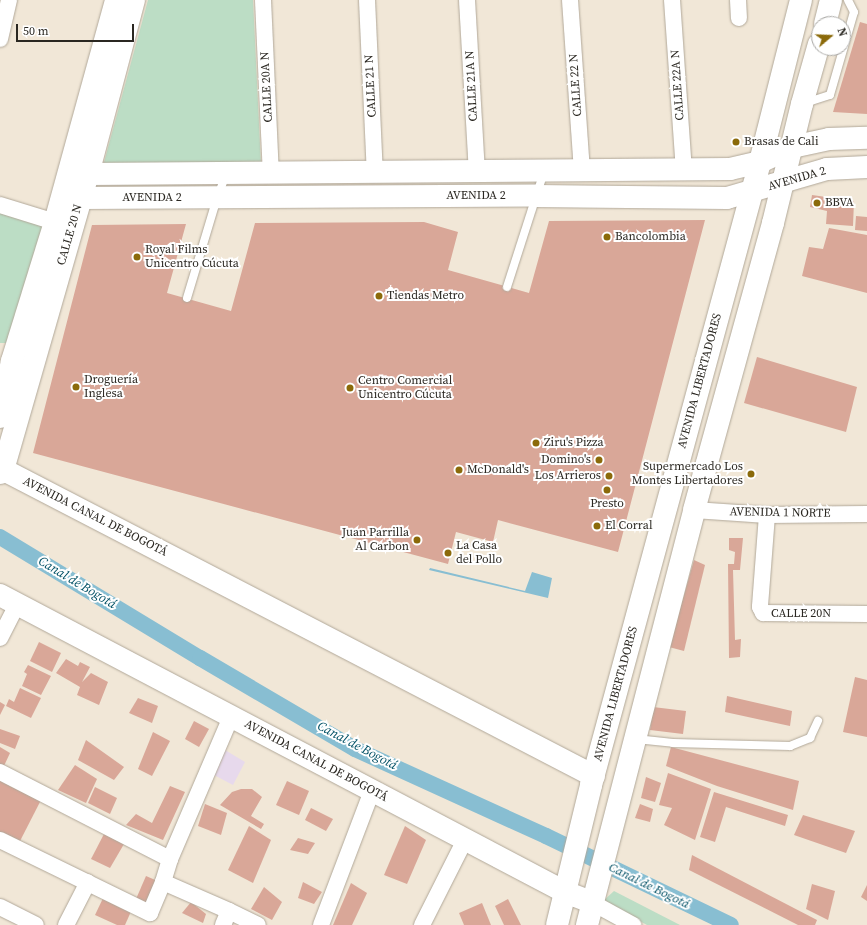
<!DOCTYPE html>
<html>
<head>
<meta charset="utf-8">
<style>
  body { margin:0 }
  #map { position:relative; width:867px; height:925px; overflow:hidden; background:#f1e7d7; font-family:"Source Serif 4",serif }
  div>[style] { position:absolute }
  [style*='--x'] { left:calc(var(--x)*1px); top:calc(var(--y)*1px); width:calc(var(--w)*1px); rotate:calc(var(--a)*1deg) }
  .commercial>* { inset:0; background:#e7d9ec }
  .green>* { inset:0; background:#bcddc5 }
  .water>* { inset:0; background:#88bed2 }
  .canal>* { height:16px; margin:-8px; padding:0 8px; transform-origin:8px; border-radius:8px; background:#88bed2 }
  .building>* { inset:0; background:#d9a798 }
  .roads { filter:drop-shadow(0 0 1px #b1a899) drop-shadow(0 0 1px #b1a899) }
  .lane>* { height:8px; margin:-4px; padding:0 4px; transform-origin:4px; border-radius:4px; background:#fff }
  .street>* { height:16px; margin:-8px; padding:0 8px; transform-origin:8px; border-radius:8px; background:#fff }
  .secondary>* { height:22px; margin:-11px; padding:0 11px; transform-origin:11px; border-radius:11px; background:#fff }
  .primary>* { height:22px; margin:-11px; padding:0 11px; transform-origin:11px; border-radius:11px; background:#fff }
  .dots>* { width:11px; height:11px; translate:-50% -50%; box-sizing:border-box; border:2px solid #fff; border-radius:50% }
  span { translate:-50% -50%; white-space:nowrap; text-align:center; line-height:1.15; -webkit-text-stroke:4px #fff; paint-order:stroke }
  .street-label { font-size:12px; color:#2a2721 }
  .poi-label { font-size:12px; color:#2a2721 }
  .left { translate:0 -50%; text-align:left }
  .right { translate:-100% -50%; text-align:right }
  .water-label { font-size:13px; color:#005065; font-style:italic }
  .north { position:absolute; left:811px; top:16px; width:40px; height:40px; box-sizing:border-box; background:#fff; border:1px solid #aaa9a6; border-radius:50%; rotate:71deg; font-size:11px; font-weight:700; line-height:16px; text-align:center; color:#2a2721 }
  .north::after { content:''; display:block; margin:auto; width:14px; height:18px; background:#8b6a0a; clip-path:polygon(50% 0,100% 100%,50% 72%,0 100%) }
  .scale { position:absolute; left:16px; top:24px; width:118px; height:18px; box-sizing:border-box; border:2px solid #2a2721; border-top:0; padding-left:5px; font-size:12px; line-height:14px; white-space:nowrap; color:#2a2721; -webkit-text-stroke:3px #fff; paint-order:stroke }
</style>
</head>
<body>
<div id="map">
  <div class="commercial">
    <i style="clip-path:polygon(225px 750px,245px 762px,233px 785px,214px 775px)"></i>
  </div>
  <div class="green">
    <i style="clip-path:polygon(148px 0,253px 0,261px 165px,103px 166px)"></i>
    <i style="clip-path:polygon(0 209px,49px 224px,9px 343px,0 343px)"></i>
    <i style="clip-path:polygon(614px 891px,680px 925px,647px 925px,603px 901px)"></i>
  </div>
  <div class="water">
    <i style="clip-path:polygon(430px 568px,525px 591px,532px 572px,552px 578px,548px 598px,429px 570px)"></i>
  </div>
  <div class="canal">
    <i style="--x:0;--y:537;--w:234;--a:31.2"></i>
    <i style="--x:200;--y:658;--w:180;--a:30.4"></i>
    <i style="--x:355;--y:749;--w:210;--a:24.5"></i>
    <i style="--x:546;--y:836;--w:205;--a:25.7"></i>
  </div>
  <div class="building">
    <i style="clip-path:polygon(860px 22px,867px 24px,867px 114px,833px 112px)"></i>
    <i style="clip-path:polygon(812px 195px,854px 201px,853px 226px,826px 224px,827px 211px,810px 207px)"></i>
    <i style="clip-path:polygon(856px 216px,867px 217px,867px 231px,855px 230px)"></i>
    <i style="clip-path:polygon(705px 220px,618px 552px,498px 520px,493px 542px,456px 532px,448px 564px,33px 453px,92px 225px,186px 224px,167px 293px,231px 311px,255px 223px,424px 222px,458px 232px,448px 270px,529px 293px,549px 221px)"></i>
    <i style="clip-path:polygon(829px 228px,867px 235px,867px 293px,802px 276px,809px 247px,823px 249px)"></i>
    <i style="clip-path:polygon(757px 357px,857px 387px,846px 432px,744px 403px)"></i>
    <i style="clip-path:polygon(729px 538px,743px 538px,740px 570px,733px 570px,735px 640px,741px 639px,740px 657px,729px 658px,728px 564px,734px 564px,735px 552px,729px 550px)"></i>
    <i style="clip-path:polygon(694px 560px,705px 565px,684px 651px,669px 647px)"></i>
    <i style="clip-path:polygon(39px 642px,61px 653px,52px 672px,30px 661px)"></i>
    <i style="clip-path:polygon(66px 659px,78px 666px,80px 662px,90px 667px,82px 682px,91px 673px,108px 682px,99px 705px,77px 695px,80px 687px,56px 673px)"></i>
    <i style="clip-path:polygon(28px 665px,51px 676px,41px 695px,22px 686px,27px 674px,24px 672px)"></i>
    <i style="clip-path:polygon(855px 677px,867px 680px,867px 737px,843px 732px)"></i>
    <i style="clip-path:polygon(20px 688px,41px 698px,31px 718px,6px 706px,9px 699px,14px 702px)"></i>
    <i style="clip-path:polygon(727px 696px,792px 711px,790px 726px,725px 712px)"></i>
    <i style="clip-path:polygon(138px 698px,158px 706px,152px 723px,129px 713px)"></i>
    <i style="clip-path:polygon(0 702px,5px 705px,0 715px)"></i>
    <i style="clip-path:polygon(653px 707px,686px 711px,683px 734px,650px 730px)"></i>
    <i style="clip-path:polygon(194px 721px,209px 729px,199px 747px,185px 739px)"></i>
    <i style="clip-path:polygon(0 729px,20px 736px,15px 749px,0 743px)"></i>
    <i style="clip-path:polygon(153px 732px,170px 741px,152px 776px,138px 769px)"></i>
    <i style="clip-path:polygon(86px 740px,124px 767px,114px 780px,78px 760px)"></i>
    <i style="clip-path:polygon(0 747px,10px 753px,3px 768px,0 767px)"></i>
    <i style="clip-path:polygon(671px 747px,799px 781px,793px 810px,717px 786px,666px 766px)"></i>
    <i style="clip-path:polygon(75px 765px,97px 779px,86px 803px,58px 790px)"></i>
    <i style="clip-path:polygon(668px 773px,711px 789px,695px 840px,664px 825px,672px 808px,659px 805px)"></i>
    <i style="clip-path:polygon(0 777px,41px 800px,19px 843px,0 834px)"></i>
    <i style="clip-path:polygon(646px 777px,661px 783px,655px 802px,641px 798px)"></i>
    <i style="clip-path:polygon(287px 781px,309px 791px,299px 815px,276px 805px)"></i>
    <i style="clip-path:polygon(170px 786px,185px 792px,163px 840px,126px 825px,136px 814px,152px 823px)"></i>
    <i style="clip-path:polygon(95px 787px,117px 798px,110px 814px,88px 803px)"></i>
    <i style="clip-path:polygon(241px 789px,252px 789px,262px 797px,251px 816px,264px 824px,261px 829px,220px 805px,232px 792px)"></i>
    <i style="clip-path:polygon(714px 792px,788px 815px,785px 826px,726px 807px,715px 842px,700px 837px)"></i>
    <i style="clip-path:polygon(205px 804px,227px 813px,221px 835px,198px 826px)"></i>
    <i style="clip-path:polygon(640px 804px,653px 809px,650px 822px,635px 818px)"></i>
    <i style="clip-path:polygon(311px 808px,333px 819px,326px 831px,305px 820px)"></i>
    <i style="clip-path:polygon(803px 815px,855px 831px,846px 853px,794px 835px)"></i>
    <i style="clip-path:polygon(249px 826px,271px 840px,253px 883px,228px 870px)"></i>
    <i style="clip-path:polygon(405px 826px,426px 840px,407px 884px,384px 875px)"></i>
    <i style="clip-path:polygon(104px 834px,124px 844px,110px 868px,91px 859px)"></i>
    <i style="clip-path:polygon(298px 838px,315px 843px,308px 854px,290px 850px)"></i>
    <i style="clip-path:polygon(692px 855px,817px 920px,815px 925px,798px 925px,689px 870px)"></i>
    <i style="clip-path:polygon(146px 876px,160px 882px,150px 906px,136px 899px)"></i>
    <i style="clip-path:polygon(303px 882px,322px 892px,314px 904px,298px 898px)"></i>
    <i style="clip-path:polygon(351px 883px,367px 893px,352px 925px,333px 925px)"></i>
    <i style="clip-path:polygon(812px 884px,835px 891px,828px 920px,806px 909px)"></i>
    <i style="clip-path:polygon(867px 885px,867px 901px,861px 897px)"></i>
    <i style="clip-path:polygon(264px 887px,282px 902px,272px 920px,251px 909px)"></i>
    <i style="clip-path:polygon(105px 894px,133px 907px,125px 925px,117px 925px,95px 915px)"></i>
    <i style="clip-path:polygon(508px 899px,521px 925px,504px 925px,495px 906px)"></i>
    <i style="clip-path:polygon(191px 902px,206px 914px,203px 923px,182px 913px)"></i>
    <i style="clip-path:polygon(482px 903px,491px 925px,464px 925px,459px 913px)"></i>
  </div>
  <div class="roads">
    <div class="lane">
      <i style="--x:805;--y:103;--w:26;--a:-18"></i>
      <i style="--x:830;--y:95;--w:86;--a:-73.9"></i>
      <i style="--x:854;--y:12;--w:13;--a:-117"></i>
      <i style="--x:507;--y:287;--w:121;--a:-72.2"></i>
      <i style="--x:187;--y:298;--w:104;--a:-73.3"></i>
      <i style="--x:217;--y:198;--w:25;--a:-69"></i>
      <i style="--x:636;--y:739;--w:37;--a:6"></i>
      <i style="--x:673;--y:743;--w:117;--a:1.5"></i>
      <i style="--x:790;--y:746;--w:22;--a:-22"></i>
      <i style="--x:810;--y:738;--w:19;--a:-65"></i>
    </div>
    <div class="street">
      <i style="--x:263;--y:0;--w:174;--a:87.4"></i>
      <i style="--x:367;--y:0;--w:173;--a:87.4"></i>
      <i style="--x:467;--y:0;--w:172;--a:86.7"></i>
      <i style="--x:570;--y:0;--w:171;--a:86"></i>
      <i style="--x:672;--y:0;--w:170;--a:86"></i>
      <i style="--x:738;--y:0;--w:18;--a:87"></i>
      <i style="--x:0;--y:39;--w:40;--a:-77"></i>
      <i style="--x:0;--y:205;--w:58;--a:17.2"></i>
      <i style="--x:694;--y:510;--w:73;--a:3.9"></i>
      <i style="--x:767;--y:515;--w:100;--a:-0.6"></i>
      <i style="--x:767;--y:515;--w:92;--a:94.4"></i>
      <i style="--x:760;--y:607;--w:7;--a:63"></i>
      <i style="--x:763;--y:613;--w:104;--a:0.6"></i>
      <i style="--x:0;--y:638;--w:37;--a:-63"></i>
      <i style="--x:0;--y:772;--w:191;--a:27.1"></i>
      <i style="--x:0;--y:840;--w:167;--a:26"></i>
      <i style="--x:150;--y:913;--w:34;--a:-67"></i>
      <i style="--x:163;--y:882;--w:24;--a:-73"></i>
      <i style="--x:170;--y:859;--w:155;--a:-66.8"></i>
      <i style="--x:163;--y:882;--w:72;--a:23.7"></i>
      <i style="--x:593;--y:903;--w:46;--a:28.8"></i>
      <i style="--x:0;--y:907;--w:40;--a:26.6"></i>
      <i style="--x:66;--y:925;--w:48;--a:-62.9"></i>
      <i style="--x:223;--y:925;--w:15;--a:-67"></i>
      <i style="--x:229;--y:911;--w:32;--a:26"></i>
      <i style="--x:321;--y:925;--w:143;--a:-69.2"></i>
      <i style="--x:422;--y:925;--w:95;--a:-63.2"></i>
    </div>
    <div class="secondary">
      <i style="--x:88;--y:174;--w:642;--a:-0.45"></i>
      <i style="--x:730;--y:169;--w:31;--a:-13"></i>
      <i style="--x:760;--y:162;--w:35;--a:-25"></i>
      <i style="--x:792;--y:147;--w:38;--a:-12"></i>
      <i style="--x:829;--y:139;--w:38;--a:-2"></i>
      <i style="--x:80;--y:198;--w:456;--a:-0.3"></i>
      <i style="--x:536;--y:196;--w:191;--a:0.6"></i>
      <i style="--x:727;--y:198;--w:104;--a:-16.2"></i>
      <i style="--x:827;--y:169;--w:40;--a:-2.9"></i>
      <i style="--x:0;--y:417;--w:57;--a:-77.9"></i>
      <i style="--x:12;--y:361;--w:145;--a:-72.8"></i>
      <i style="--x:55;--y:222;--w:230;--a:-74.6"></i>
      <i style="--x:0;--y:468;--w:669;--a:27.41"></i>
      <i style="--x:0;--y:473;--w:4;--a:-45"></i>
      <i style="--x:3;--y:470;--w:308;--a:-74"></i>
      <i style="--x:88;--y:174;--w:180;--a:-75.2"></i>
      <i style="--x:0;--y:595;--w:638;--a:27.73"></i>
      <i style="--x:565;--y:892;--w:30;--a:21"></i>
    </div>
    <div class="primary">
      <i style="--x:825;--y:24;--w:25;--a:-76"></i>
      <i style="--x:557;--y:925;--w:144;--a:-76.3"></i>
      <i style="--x:591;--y:785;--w:646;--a:-74.82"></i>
      <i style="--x:760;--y:162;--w:167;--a:-75.8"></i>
      <i style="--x:587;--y:925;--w:429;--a:-75.5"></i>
      <i style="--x:694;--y:510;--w:298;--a:-74.6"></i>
      <i style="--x:773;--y:223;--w:122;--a:-76.3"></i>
      <i style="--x:802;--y:104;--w:62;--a:-74.2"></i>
    </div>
  </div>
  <div class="dots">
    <i style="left:736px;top:142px;background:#8b6a0a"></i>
    <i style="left:817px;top:203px;background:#8b6a0a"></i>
    <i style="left:607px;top:237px;background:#8b6a0a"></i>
    <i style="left:137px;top:257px;background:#8b6a0a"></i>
    <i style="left:379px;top:296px;background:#8b6a0a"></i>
    <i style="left:76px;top:387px;background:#8b6a0a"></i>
    <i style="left:350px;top:388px;background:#8b6a0a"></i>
    <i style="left:536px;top:443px;background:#8b6a0a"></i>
    <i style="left:599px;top:460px;background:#8b6a0a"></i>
    <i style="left:459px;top:470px;background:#8b6a0a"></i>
    <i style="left:751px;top:474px;background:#8b6a0a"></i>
    <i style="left:609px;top:476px;background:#8b6a0a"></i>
    <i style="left:607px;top:490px;background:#8b6a0a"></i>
    <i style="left:597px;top:526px;background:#8b6a0a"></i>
    <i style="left:417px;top:540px;background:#8b6a0a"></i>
    <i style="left:448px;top:553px;background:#8b6a0a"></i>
  </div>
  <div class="street-label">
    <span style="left:576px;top:85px;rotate:-94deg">CALLE 22 N</span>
    <span style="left:678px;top:85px;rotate:-94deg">CALLE 22A N</span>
    <span style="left:371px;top:86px;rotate:-93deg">CALLE 21 N</span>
    <span style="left:472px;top:86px;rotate:-93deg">CALLE 21A N</span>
    <span style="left:267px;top:87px;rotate:-93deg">CALLE 20A N</span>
    <span style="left:797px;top:179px;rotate:-16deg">AVENIDA 2</span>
    <span style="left:476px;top:196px">AVENIDA 2</span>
    <span style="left:152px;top:198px">AVENIDA 2</span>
    <span style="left:70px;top:235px;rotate:-74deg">CALLE 20 N</span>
    <span style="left:700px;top:381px;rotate:-75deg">AVENIDA LIBERTADORES</span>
    <span style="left:780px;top:513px;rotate:1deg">AVENIDA 1 NORTE</span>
    <span style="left:95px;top:517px;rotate:27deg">AVENIDA CANAL DE BOGOTÁ</span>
    <span style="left:801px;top:614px">CALLE 20N</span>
    <span style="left:616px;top:694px;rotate:-75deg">AVENIDA LIBERTADORES</span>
    <span style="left:316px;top:761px;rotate:28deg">AVENIDA CANAL DE BOGOTÁ</span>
  </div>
  <div class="poi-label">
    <span class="left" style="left:744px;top:142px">Brasas de Cali</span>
    <span class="left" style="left:825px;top:203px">BBVA</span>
    <span class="left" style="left:615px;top:237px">Bancolombia</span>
    <span class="left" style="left:145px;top:257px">Royal Films<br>Unicentro Cúcuta</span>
    <span class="left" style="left:387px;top:296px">Tiendas Metro</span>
    <span class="left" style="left:84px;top:387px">Droguería<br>Inglesa</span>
    <span class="left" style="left:358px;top:388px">Centro Comercial<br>Unicentro Cúcuta</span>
    <span class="left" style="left:544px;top:443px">Ziru's Pizza</span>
    <span class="right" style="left:591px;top:460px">Domino's</span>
    <span class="right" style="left:743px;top:474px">Supermercado Los<br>Montes Libertadores</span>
    <span class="left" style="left:467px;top:470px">McDonald's</span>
    <span class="right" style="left:601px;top:476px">Los Arrieros</span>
    <span style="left:607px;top:504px">Presto</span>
    <span class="left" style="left:605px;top:526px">El Corral</span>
    <span class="right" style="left:409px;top:540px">Juan Parrilla<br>Al Carbon</span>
    <span class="left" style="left:456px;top:553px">La Casa<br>del Pollo</span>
  </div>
  <div class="water-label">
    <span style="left:77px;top:583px;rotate:31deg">Canal de Bogotá</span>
    <span style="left:357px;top:746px;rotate:28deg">Canal de Bogotá</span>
    <span style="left:649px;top:886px;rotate:26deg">Canal de Bogotá</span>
  </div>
  <div class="north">N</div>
  <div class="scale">50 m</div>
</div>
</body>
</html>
